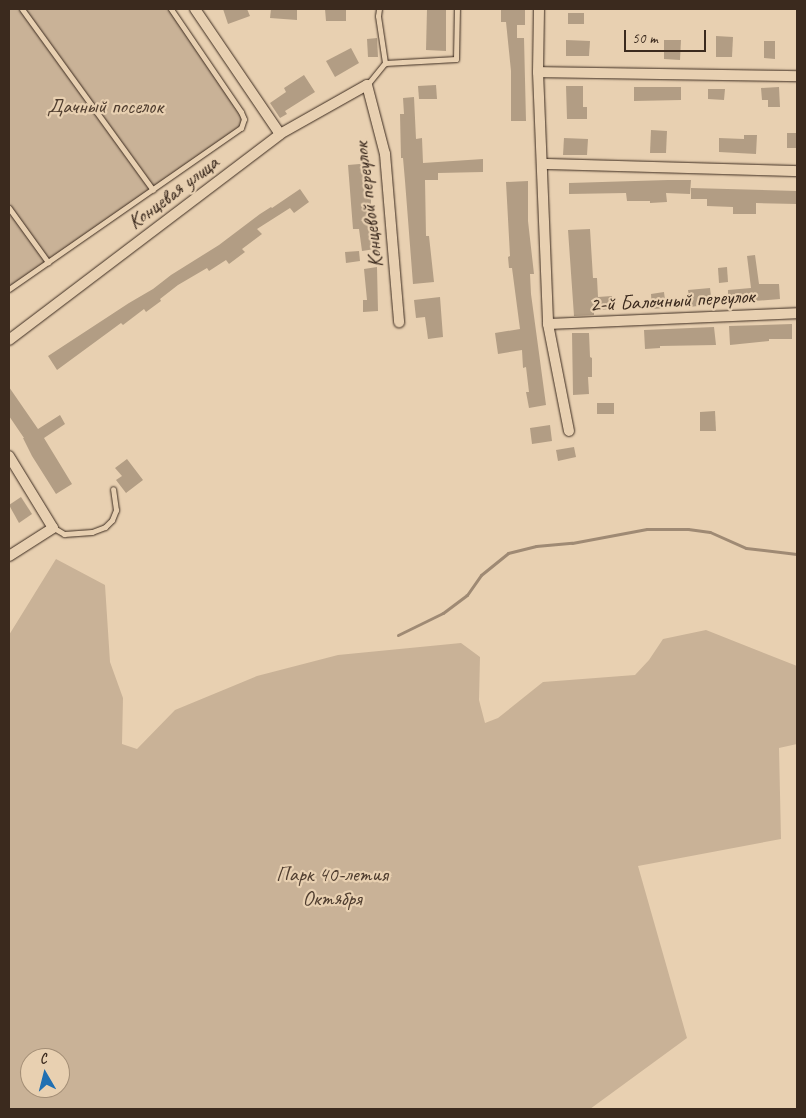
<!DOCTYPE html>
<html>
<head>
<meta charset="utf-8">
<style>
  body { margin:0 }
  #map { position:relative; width:806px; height:1118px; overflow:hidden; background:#e8d0b1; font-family:Caveat,sans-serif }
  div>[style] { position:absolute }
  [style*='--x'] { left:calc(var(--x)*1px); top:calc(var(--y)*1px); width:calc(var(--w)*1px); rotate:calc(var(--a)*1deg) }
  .green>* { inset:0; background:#c9b297 }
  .stream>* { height:3px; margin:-1.5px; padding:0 1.5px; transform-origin:1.5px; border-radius:1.5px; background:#9f8a74 }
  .building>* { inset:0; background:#b29d84 }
  .roads { filter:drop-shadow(0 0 1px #3b2a1e) drop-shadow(0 0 1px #3b2a1e) }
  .service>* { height:5px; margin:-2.5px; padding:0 2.5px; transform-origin:2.5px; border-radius:2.5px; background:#e8d0b1 }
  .minor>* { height:10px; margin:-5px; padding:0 5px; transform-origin:5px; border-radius:5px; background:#e8d0b1 }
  span { translate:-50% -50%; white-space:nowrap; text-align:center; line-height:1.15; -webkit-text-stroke:4.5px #e8d0b1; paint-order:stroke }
  .park-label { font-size:21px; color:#503e30 }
  .street-label { font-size:21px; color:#3b2a1e }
  .frame { position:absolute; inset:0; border:10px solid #3b2a1e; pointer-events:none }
  .north { position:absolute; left:20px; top:1048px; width:50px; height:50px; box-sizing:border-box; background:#e8d0b1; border:1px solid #a38e76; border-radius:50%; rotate:352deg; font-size:14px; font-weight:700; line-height:20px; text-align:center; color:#3b2a1e }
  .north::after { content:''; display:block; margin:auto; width:18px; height:22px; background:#1f6fb2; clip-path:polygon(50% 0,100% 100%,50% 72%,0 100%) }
  .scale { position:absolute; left:624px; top:30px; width:82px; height:22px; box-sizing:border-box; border:2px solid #3b2a1e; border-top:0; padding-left:6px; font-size:15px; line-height:18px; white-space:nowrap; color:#3b2a1e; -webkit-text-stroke:4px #e8d0b1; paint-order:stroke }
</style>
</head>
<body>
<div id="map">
  <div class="green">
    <i style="clip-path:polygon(9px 9px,171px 9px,241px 112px,241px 128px,9px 289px)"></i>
    <i style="clip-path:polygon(evenodd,56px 559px,105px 585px,110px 662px,123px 698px,122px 744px,137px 749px,175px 710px,257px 676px,338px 655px,461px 643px,480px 657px,479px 700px,485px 723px,498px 718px,543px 682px,635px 675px,649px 660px,663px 639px,706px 630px,797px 666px,797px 744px,779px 748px,781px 839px,638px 866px,687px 1038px,590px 1109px,9px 1109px,9px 635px,56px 559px,30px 1058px,60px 1058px,60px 1088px,30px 1088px,30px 1058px)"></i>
  </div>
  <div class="stream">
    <i style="--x:398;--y:635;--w:50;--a:-26.1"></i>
    <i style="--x:443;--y:613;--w:30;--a:-37"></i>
    <i style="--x:467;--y:595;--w:24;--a:-55"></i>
    <i style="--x:481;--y:575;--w:35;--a:-39"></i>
    <i style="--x:508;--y:553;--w:29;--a:-14"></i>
    <i style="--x:536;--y:546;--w:36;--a:-5"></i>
    <i style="--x:572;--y:543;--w:76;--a:-10.6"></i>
    <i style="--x:647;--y:529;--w:41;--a:0"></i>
    <i style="--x:688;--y:529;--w:22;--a:8"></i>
    <i style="--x:710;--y:532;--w:39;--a:24"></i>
    <i style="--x:746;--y:548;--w:51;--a:6.7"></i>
  </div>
  <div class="building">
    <i style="clip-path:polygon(223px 9px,247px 9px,250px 16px,228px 24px)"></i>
    <i style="clip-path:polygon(271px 9px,297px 9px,297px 20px,270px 18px)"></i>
    <i style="clip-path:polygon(325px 9px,346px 9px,346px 21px,326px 21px)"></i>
    <i style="clip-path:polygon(427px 9px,446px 9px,446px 51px,426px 50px)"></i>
    <i style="clip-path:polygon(501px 9px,525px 9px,525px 25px,517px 25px,517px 38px,524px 38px,526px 121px,511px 121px,511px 71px,506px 22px,501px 22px)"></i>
    <i style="clip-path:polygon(568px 13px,584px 13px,584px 24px,568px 24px)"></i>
    <i style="clip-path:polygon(716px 36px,733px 37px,732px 57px,716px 57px)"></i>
    <i style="clip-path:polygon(377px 38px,378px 57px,368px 57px,367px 39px)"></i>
    <i style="clip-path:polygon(566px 40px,590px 41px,589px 56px,566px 56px)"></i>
    <i style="clip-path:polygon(664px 40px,681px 40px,680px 60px,664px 59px)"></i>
    <i style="clip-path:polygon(764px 41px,775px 41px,775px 59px,764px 58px)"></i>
    <i style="clip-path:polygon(351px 48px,359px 63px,335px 77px,326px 61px)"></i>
    <i style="clip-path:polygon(304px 75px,315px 92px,285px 111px,287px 114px,280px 118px,270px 103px,286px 92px,284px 88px)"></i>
    <i style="clip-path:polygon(436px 85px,437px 99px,419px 99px,418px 86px)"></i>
    <i style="clip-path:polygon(566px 86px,583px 86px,583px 107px,587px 107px,587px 119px,567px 119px)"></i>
    <i style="clip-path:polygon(634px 87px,681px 87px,681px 100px,634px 101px)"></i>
    <i style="clip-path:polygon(779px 87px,780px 107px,768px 107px,768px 100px,762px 100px,761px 88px)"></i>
    <i style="clip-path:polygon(708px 89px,725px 89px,724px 100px,708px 99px)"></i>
    <i style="clip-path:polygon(414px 97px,416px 139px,422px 138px,423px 163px,483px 159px,483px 172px,438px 173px,438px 180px,425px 180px,426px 236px,429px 236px,434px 282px,413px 284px,405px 181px,403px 158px,401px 158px,400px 114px,404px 114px,403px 98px)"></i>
    <i style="clip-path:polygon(651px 130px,667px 131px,666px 153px,650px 153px)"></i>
    <i style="clip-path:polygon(787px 133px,797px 133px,797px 148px,787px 148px)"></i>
    <i style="clip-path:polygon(744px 135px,757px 135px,756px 154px,719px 152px,719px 138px,744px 139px)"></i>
    <i style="clip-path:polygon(564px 138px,588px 139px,587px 155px,563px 155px)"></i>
    <i style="clip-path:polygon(371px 163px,371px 205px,375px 249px,362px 251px,359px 229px,353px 229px,348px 165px)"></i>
    <i style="clip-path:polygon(668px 180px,691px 180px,690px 194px,666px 193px,667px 202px,650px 203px,650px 201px,627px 201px,626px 193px,569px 194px,569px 183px)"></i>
    <i style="clip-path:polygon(528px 181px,528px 221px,534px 274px,530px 274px,531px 294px,546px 405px,529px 408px,526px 392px,529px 392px,526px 367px,523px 368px,522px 350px,498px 354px,495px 333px,520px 329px,512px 268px,509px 268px,508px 257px,510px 256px,506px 182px)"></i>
    <i style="clip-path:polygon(691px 188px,797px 191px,797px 204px,756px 203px,756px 214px,733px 214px,733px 207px,707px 206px,707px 199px,691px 199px)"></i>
    <i style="clip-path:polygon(300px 189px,309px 202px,294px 213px,290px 208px,257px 229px,262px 234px,242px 249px,245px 252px,229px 264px,226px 260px,209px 271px,207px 268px,178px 285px,160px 299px,161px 301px,146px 312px,144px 309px,123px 325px,121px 323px,57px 370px,48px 356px,129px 303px,153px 289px,171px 275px,219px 245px,260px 214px,271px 207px,272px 208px)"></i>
    <i style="clip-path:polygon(590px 229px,593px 278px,597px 278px,598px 297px,612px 296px,612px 309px,594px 310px,594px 315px,574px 316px,568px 230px)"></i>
    <i style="clip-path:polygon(359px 251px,360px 261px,346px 263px,345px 252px)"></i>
    <i style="clip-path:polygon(755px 255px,759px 284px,779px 284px,780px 299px,728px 303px,728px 290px,751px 288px,747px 256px)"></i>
    <i style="clip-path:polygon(377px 267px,378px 311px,363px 312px,363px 300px,367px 300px,364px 269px)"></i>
    <i style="clip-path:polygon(727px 267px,728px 282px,719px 283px,718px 268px)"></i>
    <i style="clip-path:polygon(710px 288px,712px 304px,690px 307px,688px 290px)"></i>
    <i style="clip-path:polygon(664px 292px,666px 308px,652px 309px,651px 294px)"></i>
    <i style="clip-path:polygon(440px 297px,443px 337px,428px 339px,425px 317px,416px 318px,414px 300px)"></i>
    <i style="clip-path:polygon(792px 324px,792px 339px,769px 339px,769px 341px,730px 345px,729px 326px)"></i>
    <i style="clip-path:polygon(714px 327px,716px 345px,660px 346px,660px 348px,645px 349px,644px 330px)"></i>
    <i style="clip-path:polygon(572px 333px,589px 333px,590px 357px,592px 358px,592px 377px,588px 377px,589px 394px,573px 395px)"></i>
    <i style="clip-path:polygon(9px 387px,38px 429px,60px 415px,65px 424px,44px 438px,72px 484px,56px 494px,32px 456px,23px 438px,24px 438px,9px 416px)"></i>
    <i style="clip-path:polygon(597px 403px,614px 403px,614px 414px,597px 414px)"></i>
    <i style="clip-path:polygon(715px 411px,716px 431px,700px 431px,700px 412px)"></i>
    <i style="clip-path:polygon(550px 425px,552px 441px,532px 444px,530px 428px)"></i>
    <i style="clip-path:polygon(574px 447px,576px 457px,558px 461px,556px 450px)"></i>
    <i style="clip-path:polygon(127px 459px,143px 480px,126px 493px,116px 480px,122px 476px,115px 468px)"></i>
    <i style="clip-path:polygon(21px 497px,32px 514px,19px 523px,9px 505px)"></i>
  </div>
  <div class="roads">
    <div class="service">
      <i style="--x:22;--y:9;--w:223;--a:54.1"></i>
      <i style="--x:379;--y:9;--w:7;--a:98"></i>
      <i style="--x:378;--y:16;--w:48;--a:81.5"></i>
      <i style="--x:367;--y:85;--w:28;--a:-51"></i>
      <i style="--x:385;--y:63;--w:71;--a:-3.2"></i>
      <i style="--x:456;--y:59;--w:50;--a:-88.9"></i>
      <i style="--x:9;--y:208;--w:67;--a:54.2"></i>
      <i style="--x:9;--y:289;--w:282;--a:-34.8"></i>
      <i style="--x:241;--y:128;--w:9;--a:-72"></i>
      <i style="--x:244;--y:119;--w:8;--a:-113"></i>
      <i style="--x:241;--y:112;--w:125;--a:-124.2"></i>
      <i style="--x:54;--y:528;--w:12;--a:31"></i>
      <i style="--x:64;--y:534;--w:28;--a:-4"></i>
      <i style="--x:92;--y:532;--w:14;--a:-21"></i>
      <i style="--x:105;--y:527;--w:10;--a:-45"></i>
      <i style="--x:112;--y:520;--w:11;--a:-68"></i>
      <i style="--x:116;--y:510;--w:21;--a:-98"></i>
    </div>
    <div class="minor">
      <i style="--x:195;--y:9;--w:151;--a:55.8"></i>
      <i style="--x:539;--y:9;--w:63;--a:90.9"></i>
      <i style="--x:538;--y:72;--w:252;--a:87.7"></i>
      <i style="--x:548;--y:324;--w:109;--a:78.9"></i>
      <i style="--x:538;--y:72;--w:259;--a:0.9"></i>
      <i style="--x:544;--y:164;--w:253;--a:1.6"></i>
      <i style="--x:548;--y:324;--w:249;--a:-2.5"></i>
      <i style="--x:9;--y:340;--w:340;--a:-37.2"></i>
      <i style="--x:280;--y:134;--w:100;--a:-29.4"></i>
      <i style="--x:367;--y:85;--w:71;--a:75.4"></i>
      <i style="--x:385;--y:154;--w:169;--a:85.2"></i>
      <i style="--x:9;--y:456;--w:84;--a:58.6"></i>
      <i style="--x:53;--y:528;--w:52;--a:147.5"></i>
    </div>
  </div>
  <div class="park-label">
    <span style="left:105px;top:106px">Дачный поселок</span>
    <span style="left:332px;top:886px">Парк 40-летия<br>Октября</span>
  </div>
  <div class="street-label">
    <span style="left:173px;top:192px;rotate:-37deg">Концевая улица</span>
    <span style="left:368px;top:205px;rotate:-97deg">Концевой переулок</span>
    <span style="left:672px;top:300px;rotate:-3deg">2-й Балочный переулок</span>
  </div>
  <div class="frame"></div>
  <div class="north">С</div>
  <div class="scale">50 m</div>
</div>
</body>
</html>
